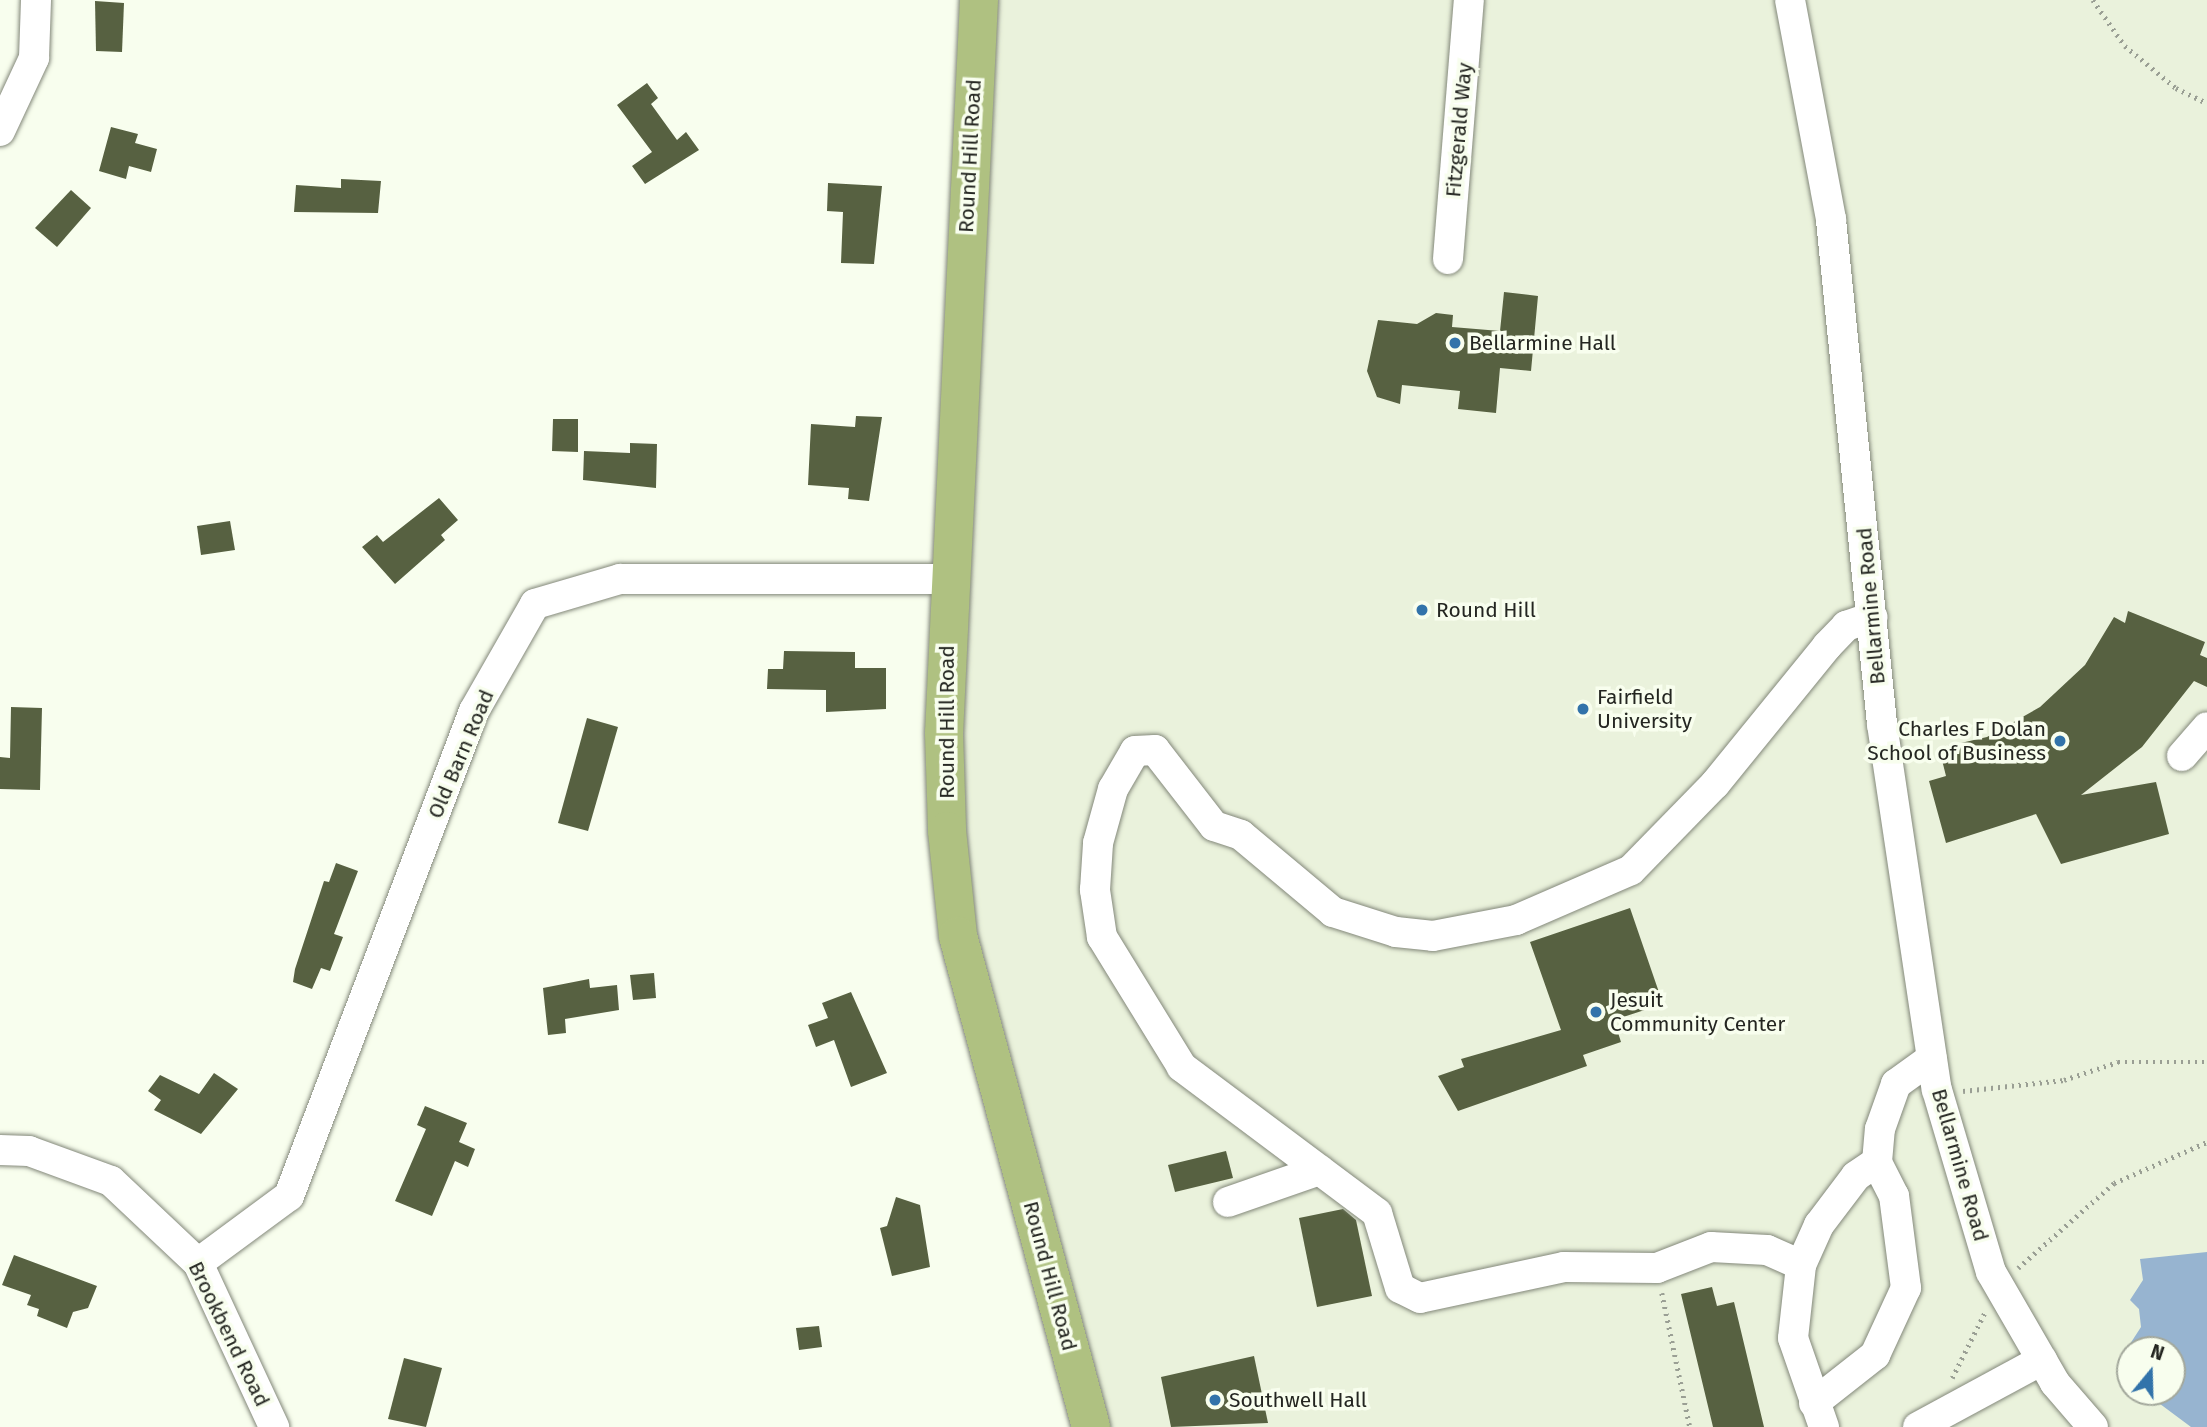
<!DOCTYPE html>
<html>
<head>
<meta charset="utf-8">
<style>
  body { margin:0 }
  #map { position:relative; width:2207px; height:1427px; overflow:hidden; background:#f8feee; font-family:"Fira Sans",sans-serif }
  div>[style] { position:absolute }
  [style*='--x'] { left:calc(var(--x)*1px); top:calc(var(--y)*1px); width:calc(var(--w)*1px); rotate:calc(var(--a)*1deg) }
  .built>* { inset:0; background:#eaf2dc }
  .water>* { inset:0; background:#97b4d0 }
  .building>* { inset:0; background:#576141 }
  .path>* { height:4.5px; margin-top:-2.25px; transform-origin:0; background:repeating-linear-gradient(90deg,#9a9f94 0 2px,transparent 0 7px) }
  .roads { filter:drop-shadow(0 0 2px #83887a) drop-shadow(0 0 2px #83887a) }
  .minor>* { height:30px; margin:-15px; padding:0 15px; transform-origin:15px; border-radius:15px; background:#fff }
  .major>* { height:38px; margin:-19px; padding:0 19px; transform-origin:19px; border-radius:19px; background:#afc181 }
  .dots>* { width:19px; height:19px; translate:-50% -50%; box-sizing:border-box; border:4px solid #f8feee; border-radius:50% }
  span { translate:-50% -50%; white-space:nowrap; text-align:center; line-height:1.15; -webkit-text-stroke:7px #f8feee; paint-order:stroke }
  .street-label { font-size:21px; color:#242621 }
  .poi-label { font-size:21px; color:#242621 }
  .left { translate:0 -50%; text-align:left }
  .right { translate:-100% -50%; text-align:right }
  .north { position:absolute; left:2116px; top:1336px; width:70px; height:70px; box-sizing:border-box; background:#f8feee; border:2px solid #a3a89c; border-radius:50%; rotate:19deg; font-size:19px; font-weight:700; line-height:28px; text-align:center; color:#242621 }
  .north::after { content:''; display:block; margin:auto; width:24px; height:32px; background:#3273aa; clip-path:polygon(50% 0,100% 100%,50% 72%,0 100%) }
</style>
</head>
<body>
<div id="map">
  <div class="built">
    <i style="clip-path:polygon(evenodd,996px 0,2207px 0,2207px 1427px,1111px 1427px,974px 920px,961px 773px,996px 0,2130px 1350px,2172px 1350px,2172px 1392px,2130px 1392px,2130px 1350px)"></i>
  </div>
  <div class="water">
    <i style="clip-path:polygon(2207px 1252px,2207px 1427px,2191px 1427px,2144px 1392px,2172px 1392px,2172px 1350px,2130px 1350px,2126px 1377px,2130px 1344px,2141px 1327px,2139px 1309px,2130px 1300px,2143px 1280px,2140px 1259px)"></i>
  </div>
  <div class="building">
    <i style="clip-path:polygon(95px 1px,124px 3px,122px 52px,96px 51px)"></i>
    <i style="clip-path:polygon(647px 83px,658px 98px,651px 104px,677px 140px,686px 132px,699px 150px,645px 184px,632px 166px,652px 152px,617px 105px)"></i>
    <i style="clip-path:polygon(111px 127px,138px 134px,135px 143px,157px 149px,151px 172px,129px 166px,126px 179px,99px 171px)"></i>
    <i style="clip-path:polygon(341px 179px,381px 181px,378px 213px,294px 212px,296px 185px,341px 188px)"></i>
    <i style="clip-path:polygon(828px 183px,882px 186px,874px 264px,841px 263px,843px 212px,827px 211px)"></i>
    <i style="clip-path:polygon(71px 190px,91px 208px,57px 247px,35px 228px)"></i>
    <i style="clip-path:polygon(1504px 292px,1538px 296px,1531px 371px,1500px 368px,1496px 413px,1458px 409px,1460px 391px,1402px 385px,1400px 404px,1377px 397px,1367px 371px,1378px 320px,1417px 324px,1436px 313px,1453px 315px,1452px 327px,1500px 331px)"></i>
    <i style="clip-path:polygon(856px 416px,882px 417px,869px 501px,848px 499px,849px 488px,808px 485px,811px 424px,855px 427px)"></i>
    <i style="clip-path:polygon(553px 419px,578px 419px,578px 452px,552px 451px)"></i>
    <i style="clip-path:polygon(630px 443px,657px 444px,656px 488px,583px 480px,584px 451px,630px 453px)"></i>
    <i style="clip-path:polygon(439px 498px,458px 520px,441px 535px,445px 540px,395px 584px,362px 547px,377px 535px,383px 542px)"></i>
    <i style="clip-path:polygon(230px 521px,235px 550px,201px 555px,197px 526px)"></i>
    <i style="clip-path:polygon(2128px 611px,2205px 642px,2200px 655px,2207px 658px,2207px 687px,2194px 681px,2142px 747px,2081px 795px,2156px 782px,2169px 834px,2061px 864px,2036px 814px,1946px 843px,1929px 781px,1946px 776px,1939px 748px,1987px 737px,2040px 707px,2085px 665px,2114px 617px,2125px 623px)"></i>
    <i style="clip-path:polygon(784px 651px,855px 652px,855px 668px,886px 668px,886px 709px,826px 712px,826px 690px,767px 689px,768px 669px,783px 669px)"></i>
    <i style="clip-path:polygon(11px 707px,42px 708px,40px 790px,0 789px,0 757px,10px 758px)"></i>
    <i style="clip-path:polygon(587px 718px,618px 727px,588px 831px,558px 823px)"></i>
    <i style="clip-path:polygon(336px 863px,358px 871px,334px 934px,343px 937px,330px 971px,321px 968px,312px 989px,293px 982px,295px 969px,324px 881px,329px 882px)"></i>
    <i style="clip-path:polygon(1630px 908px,1663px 1004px,1614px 1020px,1621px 1042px,1583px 1055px,1587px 1066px,1458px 1111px,1438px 1076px,1464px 1067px,1461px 1059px,1561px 1030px,1530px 942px)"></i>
    <i style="clip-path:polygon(654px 973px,656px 998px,633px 1000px,630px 975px)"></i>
    <i style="clip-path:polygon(589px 979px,590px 988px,617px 985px,619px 1010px,565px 1019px,566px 1033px,548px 1035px,543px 988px)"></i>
    <i style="clip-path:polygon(851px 992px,887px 1073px,851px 1087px,834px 1040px,816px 1047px,808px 1025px,828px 1018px,822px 1003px)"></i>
    <i style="clip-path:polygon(214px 1073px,238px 1089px,201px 1134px,154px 1110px,161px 1100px,148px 1091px,160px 1075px,199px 1094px)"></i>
    <i style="clip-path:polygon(425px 1106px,467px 1123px,459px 1142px,475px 1149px,468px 1167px,455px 1161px,432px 1216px,395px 1201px,426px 1129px,417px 1125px)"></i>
    <i style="clip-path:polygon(1226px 1151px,1233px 1178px,1175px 1192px,1168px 1165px)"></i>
    <i style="clip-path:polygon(896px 1197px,920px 1205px,930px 1267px,892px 1276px,880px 1228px,887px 1226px)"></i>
    <i style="clip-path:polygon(1343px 1209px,1356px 1220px,1372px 1296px,1317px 1307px,1299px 1218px)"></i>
    <i style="clip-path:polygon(14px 1255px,97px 1286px,88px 1308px,73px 1312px,67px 1328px,37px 1316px,39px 1309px,27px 1305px,31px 1295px,2px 1285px)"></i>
    <i style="clip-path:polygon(1712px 1287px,1717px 1306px,1734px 1302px,1764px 1427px,1713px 1427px,1681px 1294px)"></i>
    <i style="clip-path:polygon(819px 1326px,822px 1347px,799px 1350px,796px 1328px)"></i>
    <i style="clip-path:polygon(1254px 1356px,1268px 1423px,1171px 1427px,1161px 1377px)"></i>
    <i style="clip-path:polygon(404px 1358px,442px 1368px,426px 1427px,388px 1419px)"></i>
  </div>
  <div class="path">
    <i style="--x:2093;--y:0;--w:56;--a:55.2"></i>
    <i style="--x:2125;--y:46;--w:66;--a:39.5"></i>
    <i style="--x:2176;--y:88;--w:34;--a:26"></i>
    <i style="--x:1963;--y:1091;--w:102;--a:-6.2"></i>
    <i style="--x:2064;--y:1080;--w:57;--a:-18.4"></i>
    <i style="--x:2118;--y:1062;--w:89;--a:0"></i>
    <i style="--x:2018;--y:1268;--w:128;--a:-41.5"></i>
    <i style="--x:2114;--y:1183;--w:102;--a:-23.8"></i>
    <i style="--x:1662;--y:1293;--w:137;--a:78.2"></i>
    <i style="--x:1952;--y:1378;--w:72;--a:-63.4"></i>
  </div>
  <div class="roads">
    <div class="minor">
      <i style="--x:1790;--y:0;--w:224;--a:79.4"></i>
      <i style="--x:1831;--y:220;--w:507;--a:84.22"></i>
      <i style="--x:1882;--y:724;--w:370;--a:81.5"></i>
      <i style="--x:1937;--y:1090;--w:190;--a:73.5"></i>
      <i style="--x:1991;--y:1272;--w:128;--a:60"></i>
      <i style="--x:2055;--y:1383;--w:58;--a:49.2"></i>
      <i style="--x:0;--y:131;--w:81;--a:-65"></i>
      <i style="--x:34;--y:58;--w:58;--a:-88"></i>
      <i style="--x:1448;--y:259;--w:260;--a:-85.4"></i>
      <i style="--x:2182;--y:756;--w:38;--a:-49"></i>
      <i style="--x:0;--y:1150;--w:29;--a:2"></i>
      <i style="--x:29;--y:1151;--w:87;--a:20.1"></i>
      <i style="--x:111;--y:1181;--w:120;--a:43.3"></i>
      <i style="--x:198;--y:1263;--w:181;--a:65.1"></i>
      <i style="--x:1228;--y:1202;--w:97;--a:-19.2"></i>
      <i style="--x:198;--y:1263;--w:113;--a:-36.4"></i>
      <i style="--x:289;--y:1196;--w:519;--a:-69.12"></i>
      <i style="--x:474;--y:711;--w:123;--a:-60.3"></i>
      <i style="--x:535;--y:604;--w:89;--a:-16.4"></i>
      <i style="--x:620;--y:579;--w:330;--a:0"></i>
      <i style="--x:1801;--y:1265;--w:37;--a:-156"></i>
      <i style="--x:1767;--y:1250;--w:56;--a:-176.9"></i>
      <i style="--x:1711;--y:1247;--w:58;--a:158.7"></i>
      <i style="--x:1657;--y:1268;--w:93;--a:-179.4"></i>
      <i style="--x:1564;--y:1267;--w:147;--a:167.9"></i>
      <i style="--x:1420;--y:1298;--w:22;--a:-153"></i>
      <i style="--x:1400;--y:1288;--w:78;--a:-107"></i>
      <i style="--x:1377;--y:1213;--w:244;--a:-143.2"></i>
      <i style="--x:1182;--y:1067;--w:153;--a:-121.6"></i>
      <i style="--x:1102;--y:937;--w:48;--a:-98.5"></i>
      <i style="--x:1095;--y:890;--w:47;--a:-86.3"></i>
      <i style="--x:1098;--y:843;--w:56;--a:-74.5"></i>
      <i style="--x:1113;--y:789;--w:44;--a:-59.9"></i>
      <i style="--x:1135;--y:751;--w:20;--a:-3"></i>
      <i style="--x:1155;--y:750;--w:96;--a:52.2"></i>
      <i style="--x:1214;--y:826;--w:28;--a:18"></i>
      <i style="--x:1241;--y:835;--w:120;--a:39.9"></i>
      <i style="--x:1333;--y:912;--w:66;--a:17.6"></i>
      <i style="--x:1396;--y:932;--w:37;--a:6"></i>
      <i style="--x:1433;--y:936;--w:85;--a:-10.9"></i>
      <i style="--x:1516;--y:920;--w:125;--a:-23.5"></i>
      <i style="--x:1631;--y:870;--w:120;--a:-45.7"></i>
      <i style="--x:1715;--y:784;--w:178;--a:-50.9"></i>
      <i style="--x:1827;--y:646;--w:28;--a:-46"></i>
      <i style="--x:1846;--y:626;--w:28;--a:-19"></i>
      <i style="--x:1814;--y:1403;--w:78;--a:-38.2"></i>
      <i style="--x:1875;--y:1355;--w:74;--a:-65.2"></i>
      <i style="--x:1906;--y:1288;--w:93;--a:-97.4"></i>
      <i style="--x:1894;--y:1196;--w:38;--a:-117"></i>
      <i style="--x:1877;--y:1162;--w:33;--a:-85"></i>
      <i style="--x:1880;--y:1129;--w:48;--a:-70.4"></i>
      <i style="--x:1896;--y:1084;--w:44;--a:-35.8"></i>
      <i style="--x:1824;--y:1427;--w:94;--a:-109.2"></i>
      <i style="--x:1793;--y:1338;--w:73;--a:-83.7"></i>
      <i style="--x:1801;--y:1265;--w:44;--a:-65.8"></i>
      <i style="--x:1819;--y:1225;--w:61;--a:-52.9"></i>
      <i style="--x:1856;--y:1176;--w:25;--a:-34"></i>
      <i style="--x:1918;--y:1427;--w:141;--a:-28.4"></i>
    </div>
    <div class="major">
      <i style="--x:979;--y:0;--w:734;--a:92.73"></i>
      <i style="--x:944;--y:733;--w:98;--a:88.2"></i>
      <i style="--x:947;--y:831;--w:106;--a:84"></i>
      <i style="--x:958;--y:936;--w:509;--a:74.84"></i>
    </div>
  </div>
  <div class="dots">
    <i style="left:1455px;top:343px;background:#3273aa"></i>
    <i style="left:1422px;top:610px;background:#3273aa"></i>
    <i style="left:1583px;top:709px;background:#3273aa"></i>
    <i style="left:2060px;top:741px;background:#3273aa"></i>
    <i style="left:1596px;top:1012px;background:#3273aa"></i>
    <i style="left:1215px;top:1400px;background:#3273aa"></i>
  </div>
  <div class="street-label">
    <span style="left:1459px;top:130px;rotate:-85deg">Fitzgerald Way</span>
    <span style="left:970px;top:156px;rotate:-87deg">Round Hill Road</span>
    <span style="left:1871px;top:606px;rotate:-95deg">Bellarmine Road</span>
    <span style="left:947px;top:722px;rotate:-90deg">Round Hill Road</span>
    <span style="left:461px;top:754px;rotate:-67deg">Old Barn Road</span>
    <span style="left:1960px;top:1165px;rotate:74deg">Bellarmine Road</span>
    <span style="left:1050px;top:1276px;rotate:75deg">Round Hill Road</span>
    <span style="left:229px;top:1334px;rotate:64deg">Brookbend Road</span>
  </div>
  <div class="poi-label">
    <span class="left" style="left:1469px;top:343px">Bellarmine Hall</span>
    <span class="left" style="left:1436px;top:610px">Round Hill</span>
    <span class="left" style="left:1597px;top:709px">Fairfield<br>University</span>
    <span class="right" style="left:2046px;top:741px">Charles F Dolan<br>School of Business</span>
    <span class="left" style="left:1610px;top:1012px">Jesuit<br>Community Center</span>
    <span class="left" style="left:1229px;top:1400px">Southwell Hall</span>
  </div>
  <div class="north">N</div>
</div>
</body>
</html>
